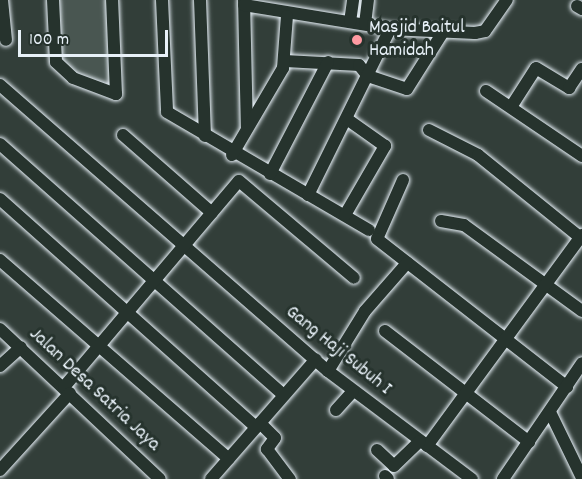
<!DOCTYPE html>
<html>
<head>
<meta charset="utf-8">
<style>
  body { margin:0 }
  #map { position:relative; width:582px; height:479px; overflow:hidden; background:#323e39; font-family:Dekko,sans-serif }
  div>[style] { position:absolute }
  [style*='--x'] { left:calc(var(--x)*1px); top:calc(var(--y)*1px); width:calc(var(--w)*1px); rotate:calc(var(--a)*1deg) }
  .green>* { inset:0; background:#495651 }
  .roads { filter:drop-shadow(0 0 2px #e8f1f8) drop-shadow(0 0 2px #e8f1f8) }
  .minor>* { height:12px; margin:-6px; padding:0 6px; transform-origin:6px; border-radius:6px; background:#26332d }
  .dots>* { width:16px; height:16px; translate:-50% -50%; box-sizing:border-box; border:3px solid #26332d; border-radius:50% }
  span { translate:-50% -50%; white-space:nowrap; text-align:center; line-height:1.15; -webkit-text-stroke:6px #26332d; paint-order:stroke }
  .poi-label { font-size:20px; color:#e8f1f8 }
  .left { translate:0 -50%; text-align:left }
  .street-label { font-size:20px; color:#e8f1f8 }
  .scale { position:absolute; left:18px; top:30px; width:150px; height:27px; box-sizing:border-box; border:3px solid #e8f1f8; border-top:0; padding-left:8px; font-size:18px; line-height:21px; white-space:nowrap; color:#e8f1f8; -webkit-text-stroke:4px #26332d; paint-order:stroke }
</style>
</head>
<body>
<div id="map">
  <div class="green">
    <i style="clip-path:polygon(53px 0,112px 0,114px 94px,56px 62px)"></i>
  </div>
  <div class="roads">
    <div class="minor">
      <i style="--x:2;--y:0;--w:40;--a:84.3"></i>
      <i style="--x:53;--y:0;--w:62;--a:87.2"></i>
      <i style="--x:56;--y:62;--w:23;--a:43"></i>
      <i style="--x:73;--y:78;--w:46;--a:20.4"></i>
      <i style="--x:116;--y:94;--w:94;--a:-92.4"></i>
      <i style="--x:162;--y:0;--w:112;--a:87.4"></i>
      <i style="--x:167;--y:112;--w:234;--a:30.3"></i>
      <i style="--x:200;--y:0;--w:136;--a:87.9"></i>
      <i style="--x:244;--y:0;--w:128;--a:88.7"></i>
      <i style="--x:244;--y:5;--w:148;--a:9.3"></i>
      <i style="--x:390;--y:29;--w:85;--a:2.7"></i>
      <i style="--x:475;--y:33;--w:10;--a:-11"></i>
      <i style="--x:485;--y:31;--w:38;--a:-55"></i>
      <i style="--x:577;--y:6;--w:6;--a:31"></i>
      <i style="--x:350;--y:22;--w:22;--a:-82"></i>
      <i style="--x:365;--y:24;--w:24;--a:-83"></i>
      <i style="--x:285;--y:61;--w:74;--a:3.1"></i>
      <i style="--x:359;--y:65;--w:14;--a:51"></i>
      <i style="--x:368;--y:76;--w:41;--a:18.4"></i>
      <i style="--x:407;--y:89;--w:67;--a:-57.7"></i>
      <i style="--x:0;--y:85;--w:435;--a:41.1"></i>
      <i style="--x:328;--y:371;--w:180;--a:36.9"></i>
      <i style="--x:486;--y:91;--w:116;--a:34.1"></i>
      <i style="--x:511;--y:107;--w:46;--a:-57.3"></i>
      <i style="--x:536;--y:68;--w:39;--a:31"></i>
      <i style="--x:569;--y:88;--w:23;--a:-56"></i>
      <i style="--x:429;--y:130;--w:55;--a:27"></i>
      <i style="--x:478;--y:155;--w:134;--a:38.9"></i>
      <i style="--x:123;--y:135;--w:118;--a:41.2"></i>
      <i style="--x:0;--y:144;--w:379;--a:41.5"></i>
      <i style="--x:232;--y:155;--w:101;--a:-59.6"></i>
      <i style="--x:283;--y:68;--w:52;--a:-85.6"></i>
      <i style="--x:270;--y:174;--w:126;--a:-62.6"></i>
      <i style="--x:403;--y:180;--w:64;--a:113.8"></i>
      <i style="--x:377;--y:239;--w:241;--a:37.9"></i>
      <i style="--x:308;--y:195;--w:185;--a:-63.7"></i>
      <i style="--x:0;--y:199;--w:343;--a:41.7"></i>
      <i style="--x:345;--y:215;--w:80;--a:-59.9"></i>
      <i style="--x:385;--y:146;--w:47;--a:-144.6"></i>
      <i style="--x:441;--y:221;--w:23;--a:10"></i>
      <i style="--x:464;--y:225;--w:146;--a:36.1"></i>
      <i style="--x:0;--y:260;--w:303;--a:41"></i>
      <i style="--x:0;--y:329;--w:219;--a:43.2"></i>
      <i style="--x:385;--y:331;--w:182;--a:37.6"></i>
      <i style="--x:0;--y:366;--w:28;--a:-42"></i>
      <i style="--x:328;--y:371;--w:70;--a:-58.3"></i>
      <i style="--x:365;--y:311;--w:64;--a:-48.8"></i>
      <i style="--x:64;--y:387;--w:270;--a:-49.7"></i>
      <i style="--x:239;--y:181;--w:150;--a:40.1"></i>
      <i style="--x:336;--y:410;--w:25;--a:-48"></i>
      <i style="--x:550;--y:412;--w:73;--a:64.1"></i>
      <i style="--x:260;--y:423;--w:21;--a:45"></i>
      <i style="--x:275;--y:438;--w:14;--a:126"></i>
      <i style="--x:267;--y:449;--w:38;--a:53"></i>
      <i style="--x:427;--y:446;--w:262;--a:-53.7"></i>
      <i style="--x:377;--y:450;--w:23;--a:43"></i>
      <i style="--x:394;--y:466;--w:36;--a:-44"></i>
      <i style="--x:0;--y:470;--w:104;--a:-47.7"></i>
      <i style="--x:385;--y:476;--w:4;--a:45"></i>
      <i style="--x:211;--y:479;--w:159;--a:-48.8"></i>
      <i style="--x:503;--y:479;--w:140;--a:-55.7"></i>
    </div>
  </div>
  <div class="dots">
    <i style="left:357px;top:40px;background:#ff9aa2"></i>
  </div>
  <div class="poi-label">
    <span class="left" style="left:369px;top:40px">Masjid Baitul<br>Hamidah</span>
  </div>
  <div class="street-label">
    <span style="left:338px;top:351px;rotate:39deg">Gang Haji Subuh I</span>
    <span style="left:94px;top:390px;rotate:43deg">Jalan Desa Satria Jaya</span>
  </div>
  <div class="scale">100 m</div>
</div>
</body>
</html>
